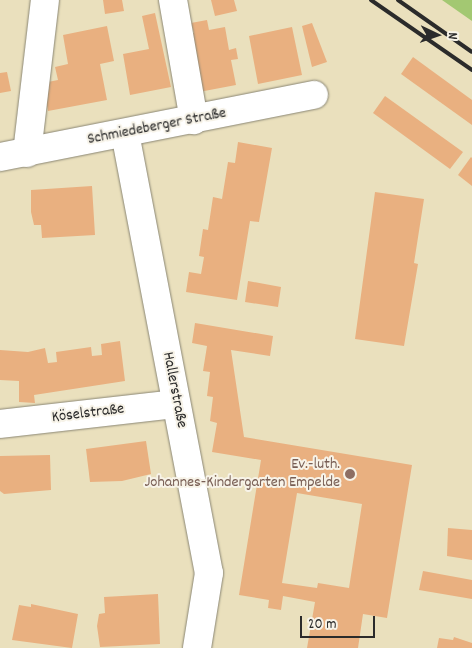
<!DOCTYPE html>
<html>
<head>
<meta charset="utf-8">
<style>
  body { margin:0 }
  #map { position:relative; width:472px; height:648px; overflow:hidden; background:#eae0bd; font-family:Dekko,sans-serif }
  div>[style] { position:absolute }
  [style*='--x'] { left:calc(var(--x)*1px); top:calc(var(--y)*1px); width:calc(var(--w)*1px); rotate:calc(var(--a)*1deg) }
  .green>* { inset:0; background:#a3c872 }
  .building>* { inset:0; background:#e9b080 }
  .roads { filter:drop-shadow(0 0 1px #8a8674) drop-shadow(0 0 1px #8a8674) }
  .minor>* { height:28px; margin:-14px; padding:0 14px; transform-origin:14px; border-radius:14px; background:#fff }
  .rail>* { height:4px; margin:-2px; padding:0 2px; transform-origin:2px; border-radius:2px; background:#2b2b2b }
  .dots>* { width:14px; height:14px; translate:-50% -50%; box-sizing:border-box; border:2px solid #f7f3e8; border-radius:50% }
  span { translate:-50% -50%; white-space:nowrap; text-align:center; line-height:1.15; -webkit-text-stroke:4px #f7f3e8; paint-order:stroke }
  .street-label { font-size:16px; color:#2b2b2b }
  .education-label { font-size:16px; color:#785e54 }
  .right { translate:-100% -50%; text-align:right }
  .north { position:absolute; left:412px; top:10px; width:50px; height:50px; -webkit-text-stroke:4px #f7f3e8; paint-order:stroke; rotate:93deg; font-size:14px; font-weight:700; line-height:20px; text-align:center; color:#2b2b2b }
  .north::after { content:''; display:block; margin:auto; width:18px; height:22px; background:#2b2b2b; clip-path:polygon(50% 0,100% 100%,50% 72%,0 100%) }
  .scale { position:absolute; left:300px; top:616px; width:75px; height:22px; box-sizing:border-box; border:2px solid #2b2b2b; border-top:0; padding-left:6px; font-size:15px; line-height:18px; white-space:nowrap; color:#2b2b2b; -webkit-text-stroke:4px #f7f3e8; paint-order:stroke }
</style>
</head>
<body>
<div id="map">
  <div class="green">
    <i style="clip-path:polygon(442px 0,472px 0,472px 21px)"></i>
  </div>
  <div class="building">
    <i style="clip-path:polygon(103px 0,122px 0,124px 11px,105px 14px)"></i>
    <i style="clip-path:polygon(211px 0,234px 0,237px 11px,215px 16px)"></i>
    <i style="clip-path:polygon(155px 13px,171px 87px,130px 95px,123px 54px,149px 49px,142px 16px)"></i>
    <i style="clip-path:polygon(207px 20px,209px 30px,225px 27px,229px 50px,236px 48px,238px 59px,231px 60px,236px 85px,199px 92px,188px 34px,194px 33px,191px 23px)"></i>
    <i style="clip-path:polygon(312px 23px,327px 62px,312px 67px,302px 26px)"></i>
    <i style="clip-path:polygon(107px 26px,114px 61px,100px 64px,107px 100px,48px 111px,43px 83px,58px 80px,55px 67px,68px 64px,63px 35px)"></i>
    <i style="clip-path:polygon(292px 27px,302px 75px,258px 84px,249px 36px)"></i>
    <i style="clip-path:polygon(413px 57px,472px 100px,472px 125px,401px 74px)"></i>
    <i style="clip-path:polygon(7px 72px,11px 91px,0 93px,0 73px)"></i>
    <i style="clip-path:polygon(385px 96px,463px 152px,450px 169px,373px 113px)"></i>
    <i style="clip-path:polygon(238px 142px,272px 148px,259px 222px,250px 221px,237px 300px,186px 292px,189px 272px,201px 274px,204px 257px,199px 256px,203px 229px,208px 230px,213px 197px,222px 199px,228px 162px,235px 163px)"></i>
    <i style="clip-path:polygon(471px 157px,472px 158px,472px 186px,458px 175px)"></i>
    <i style="clip-path:polygon(92px 186px,95px 235px,42px 238px,41px 225px,34px 225px,31px 212px,31px 190px)"></i>
    <i style="clip-path:polygon(375px 192px,424px 199px,414px 263px,418px 264px,404px 346px,355px 339px)"></i>
    <i style="clip-path:polygon(248px 281px,281px 287px,278px 307px,245px 302px)"></i>
    <i style="clip-path:polygon(evenodd,195px 323px,273px 336px,270px 356px,231px 350px,244px 437px,412px 465px,387px 618px,363px 614px,358px 648px,307px 648px,315px 602px,283px 596px,281px 610px,268px 608px,269px 600px,239px 595px,261px 460px,212px 452px,217px 423px,210px 421px,213px 397px,207px 396px,210px 372px,203px 371px,207px 346px,192px 343px,195px 323px,297px 493px,362px 504px,349px 588px,318px 583px,317px 588px,282px 583px,297px 493px)"></i>
    <i style="clip-path:polygon(120px 341px,125px 381px,34px 395px,35px 403px,19px 402px,19px 381px,0 380px,0 350px,28px 352px,45px 348px,48px 363px,57px 362px,56px 352px,91px 347px,92px 356px,102px 355px,101px 344px)"></i>
    <i style="clip-path:polygon(146px 441px,151px 474px,122px 481px,90px 482px,86px 449px)"></i>
    <i style="clip-path:polygon(50px 455px,51px 490px,4px 494px,0 491px,0 456px)"></i>
    <i style="clip-path:polygon(448px 528px,472px 530px,472px 560px,447px 556px)"></i>
    <i style="clip-path:polygon(423px 571px,472px 580px,472px 599px,419px 590px)"></i>
    <i style="clip-path:polygon(158px 594px,160px 644px,100px 647px,97px 626px,99px 614px,105px 613px,104px 597px)"></i>
    <i style="clip-path:polygon(31px 604px,78px 614px,72px 648px,12px 640px,19px 605px,31px 607px)"></i>
    <i style="clip-path:polygon(454px 637px,472px 643px,472px 648px,437px 648px,439px 638px,453px 640px)"></i>
  </div>
  <div class="roads">
    <div class="minor">
      <i style="--x:173;--y:0;--w:122;--a:80.1"></i>
      <i style="--x:125;--y:133;--w:448;--a:79.2"></i>
      <i style="--x:209;--y:573;--w:76;--a:99.1"></i>
      <i style="--x:27;--y:153;--w:154;--a:-83.3"></i>
      <i style="--x:0;--y:157;--w:320;--a:-11.2"></i>
      <i style="--x:0;--y:424;--w:177;--a:-6.5"></i>
    </div>
  </div>
  <div class="rail">
    <i style="--x:371;--y:0;--w:123;--a:34.7"></i>
    <i style="--x:398;--y:0;--w:90;--a:35.1"></i>
  </div>
  <div class="dots">
    <i style="left:350px;top:474px;background:#8d6e63"></i>
  </div>
  <div class="street-label">
    <span style="left:157px;top:127px;rotate:-11deg">Schmiedeberger Straße</span>
    <span style="left:174px;top:390px;rotate:79deg">Hallerstraße</span>
    <span style="left:88px;top:414px;rotate:-7deg">Köselstraße</span>
  </div>
  <div class="education-label">
    <span class="right" style="left:340px;top:474px">Ev.-luth.<br>Johannes-Kindergarten Empelde</span>
  </div>
  <div class="north">N</div>
  <div class="scale">20 m</div>
</div>
</body>
</html>
